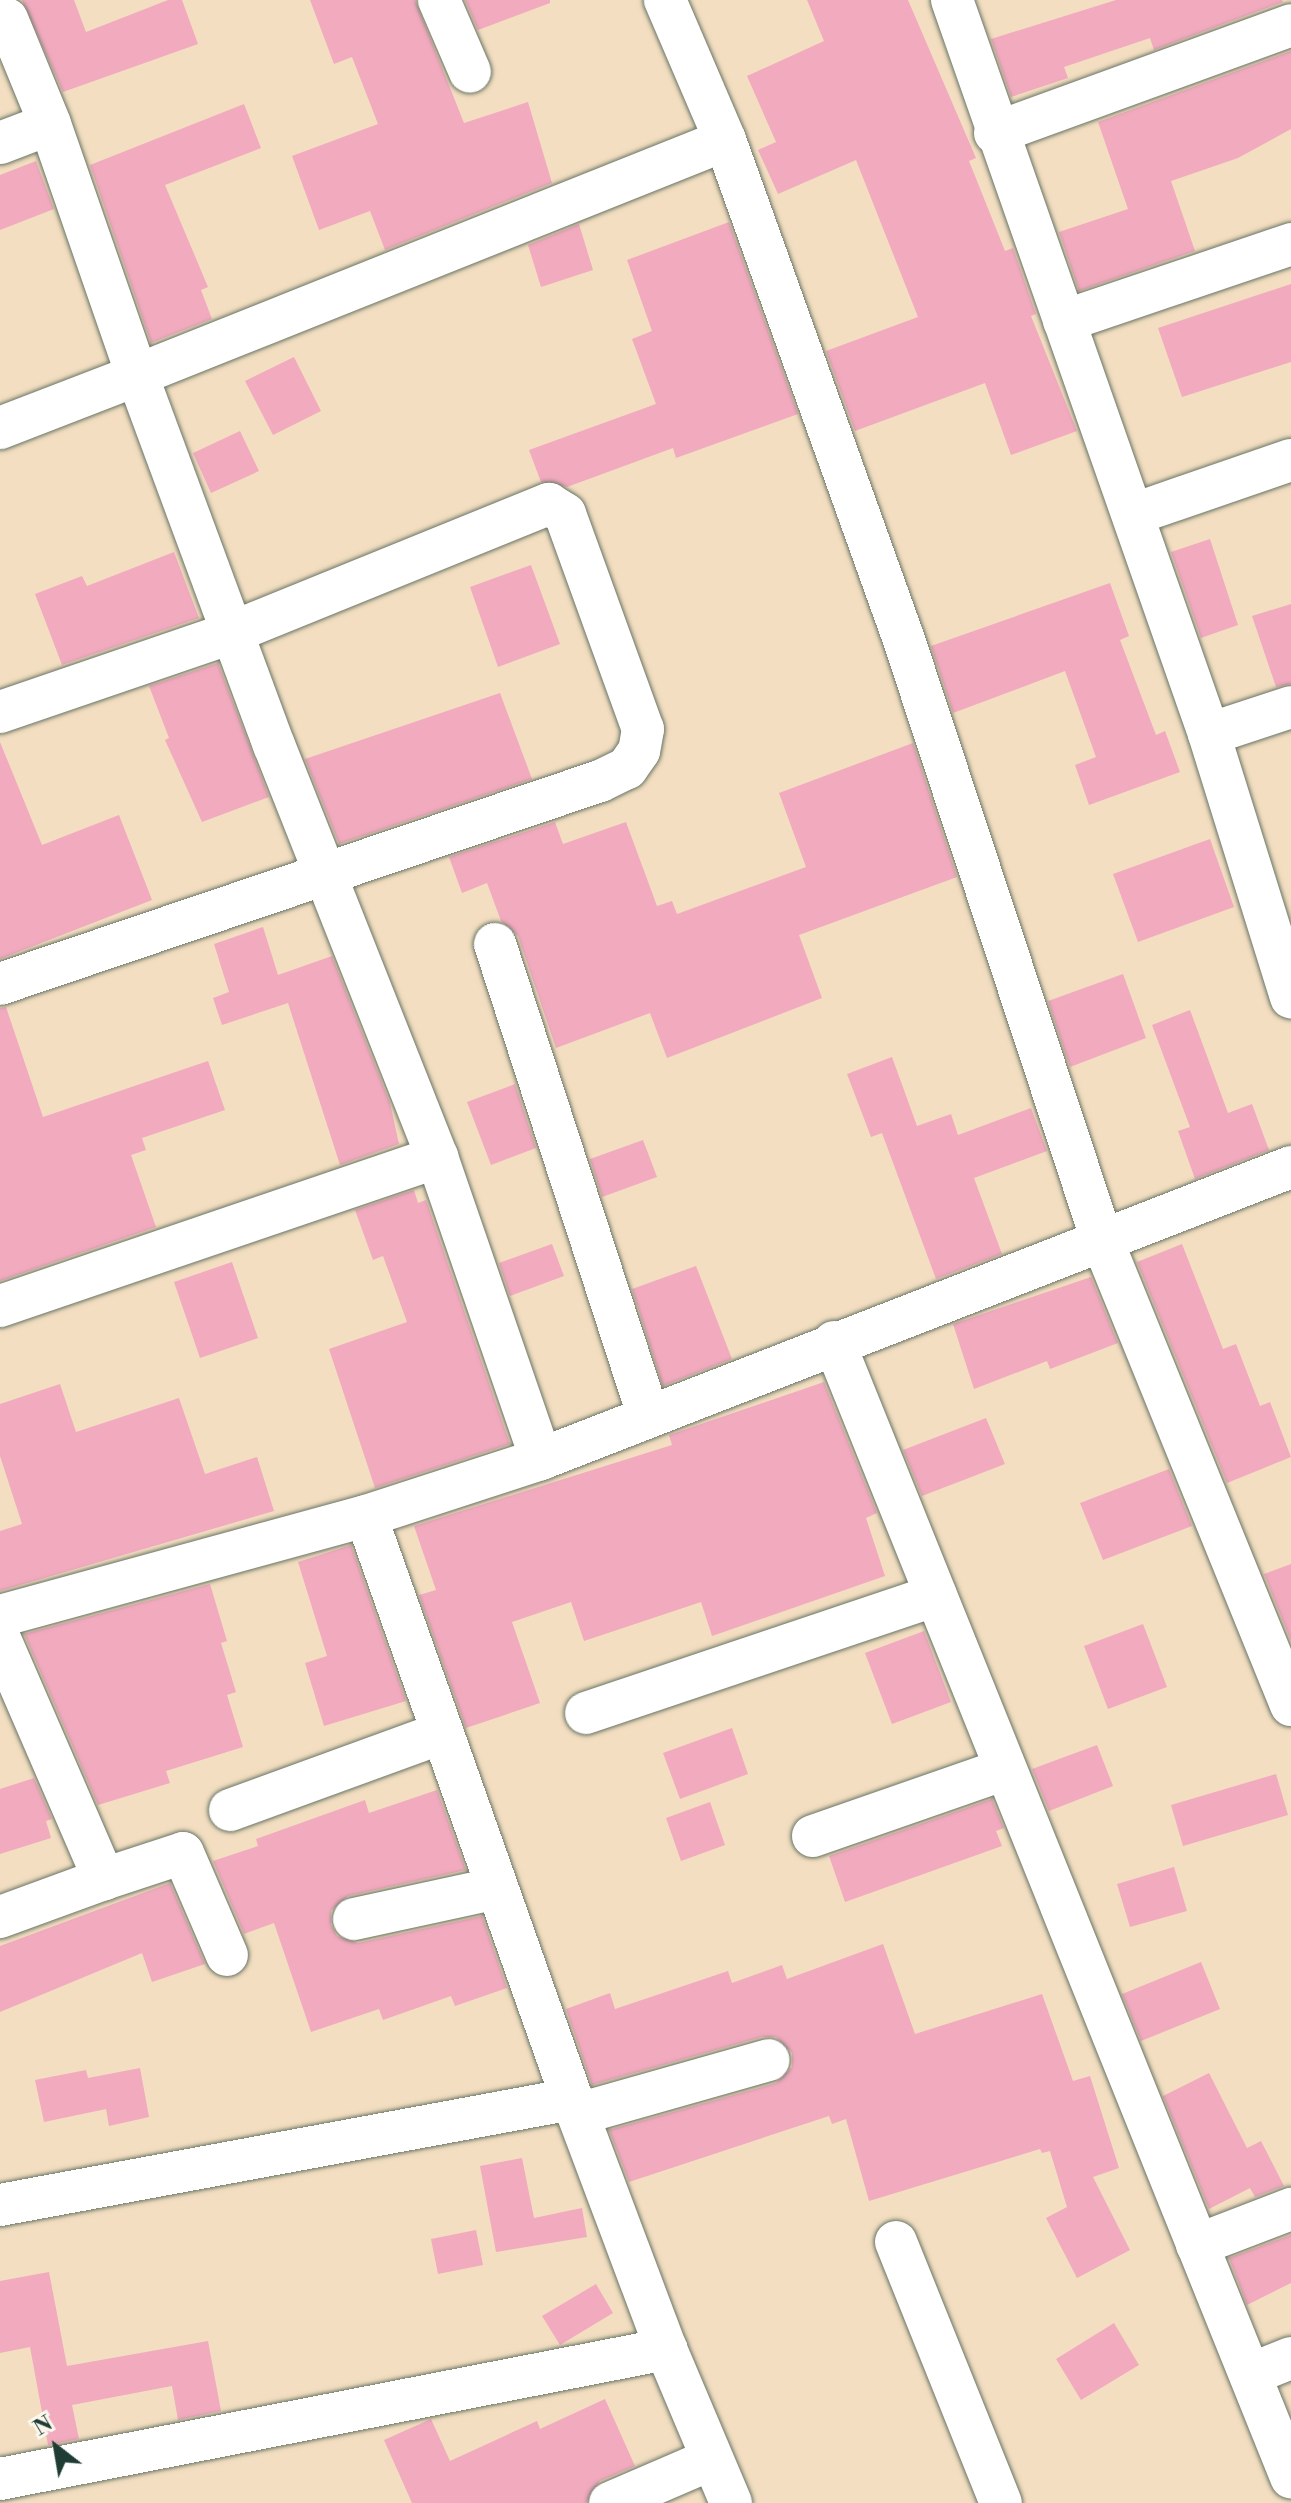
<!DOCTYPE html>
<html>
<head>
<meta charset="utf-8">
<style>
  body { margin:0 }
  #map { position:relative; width:1291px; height:2503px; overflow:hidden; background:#f3dec1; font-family:"Libre Bodoni",serif }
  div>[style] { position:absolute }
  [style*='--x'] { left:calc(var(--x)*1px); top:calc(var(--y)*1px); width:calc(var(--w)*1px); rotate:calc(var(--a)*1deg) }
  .building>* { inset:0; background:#f2aabf }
  .roads { filter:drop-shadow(0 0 2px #697565) drop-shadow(0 0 2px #697565) }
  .street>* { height:42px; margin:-21px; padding:0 21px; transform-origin:21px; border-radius:21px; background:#fff }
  span { translate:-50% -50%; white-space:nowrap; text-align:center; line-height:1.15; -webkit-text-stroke:6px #fbf7ec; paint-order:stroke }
  .north { position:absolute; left:16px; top:2407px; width:80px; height:80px; -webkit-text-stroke:6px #fbf7ec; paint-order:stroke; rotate:329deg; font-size:22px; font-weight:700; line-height:32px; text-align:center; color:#1f3d34 }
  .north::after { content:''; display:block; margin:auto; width:28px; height:36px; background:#1f3d34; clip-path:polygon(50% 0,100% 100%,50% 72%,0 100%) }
</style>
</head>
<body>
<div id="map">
  <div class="building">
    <i style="clip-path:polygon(22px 0,74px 0,86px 32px,168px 0,182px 0,198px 44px,63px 92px)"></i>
    <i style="clip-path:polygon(310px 0,415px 0,464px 123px,528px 102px,552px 183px,385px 250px,370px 211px,319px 230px,292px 156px,378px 124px,352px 57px,334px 64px)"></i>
    <i style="clip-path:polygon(465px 0,550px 0,550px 3px,478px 30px)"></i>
    <i style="clip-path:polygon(807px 0,908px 0,976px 158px,969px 161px,1005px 251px,1013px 248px,1036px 314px,1031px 316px,1077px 431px,1011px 455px,985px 383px,855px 431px,826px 351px,918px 317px,856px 160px,778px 194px,758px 150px,776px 142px,747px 76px,824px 41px)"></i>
    <i style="clip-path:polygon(1116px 0,1282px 0,1283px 2px,1154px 50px,1150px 38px,1064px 67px,1068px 78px,1011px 97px,991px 39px)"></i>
    <i style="clip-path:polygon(1291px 51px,1291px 129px,1238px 158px,1171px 181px,1195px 251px,1079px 291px,1059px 232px,1128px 209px,1098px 122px)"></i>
    <i style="clip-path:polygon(244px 104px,261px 148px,165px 185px,208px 287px,201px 290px,212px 319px,151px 343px,90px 165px)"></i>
    <i style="clip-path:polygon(36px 161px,54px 209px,0 230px,0 175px)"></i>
    <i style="clip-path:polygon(729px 222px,798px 414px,676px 458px,673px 448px,567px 487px,541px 482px,529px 450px,656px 404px,632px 339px,652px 331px,627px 260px)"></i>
    <i style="clip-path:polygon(579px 224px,593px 270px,541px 287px,528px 245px)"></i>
    <i style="clip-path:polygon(1291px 284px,1291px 362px,1182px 397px,1158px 328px)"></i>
    <i style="clip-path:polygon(294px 357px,321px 411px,273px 435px,245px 381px)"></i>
    <i style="clip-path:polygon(240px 431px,259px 471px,211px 493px,193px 453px)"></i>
    <i style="clip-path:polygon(1210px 539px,1238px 625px,1201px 638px,1171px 552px)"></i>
    <i style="clip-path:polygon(174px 552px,199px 618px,62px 665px,35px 594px,82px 576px,87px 586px)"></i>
    <i style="clip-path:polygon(531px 565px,560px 644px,498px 667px,470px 587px)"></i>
    <i style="clip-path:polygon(1110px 583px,1129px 636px,1120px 640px,1156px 735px,1165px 731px,1180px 772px,1089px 805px,1075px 765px,1096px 757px,1065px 671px,953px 713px,931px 646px)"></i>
    <i style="clip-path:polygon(1291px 604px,1291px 684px,1276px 687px,1252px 616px)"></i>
    <i style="clip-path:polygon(218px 663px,269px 797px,202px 822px,165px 740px,169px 738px,149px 686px)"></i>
    <i style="clip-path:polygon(500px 693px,532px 779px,339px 844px,305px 759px)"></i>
    <i style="clip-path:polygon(0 742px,42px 845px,119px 815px,152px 900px,0 959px)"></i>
    <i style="clip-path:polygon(913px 743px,957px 877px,799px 935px,822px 998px,667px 1058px,650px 1013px,556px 1048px,518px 936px,501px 921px,487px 883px,462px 893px,449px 857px,555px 822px,563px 844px,626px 822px,657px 906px,672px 901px,677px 914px,806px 867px,779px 793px)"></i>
    <i style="clip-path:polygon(1210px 839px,1234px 907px,1138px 942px,1113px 874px)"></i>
    <i style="clip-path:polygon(263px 927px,278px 975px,332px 956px,390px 1103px,399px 1144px,340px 1165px,288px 1003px,222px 1025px,213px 998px,229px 992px,214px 944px)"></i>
    <i style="clip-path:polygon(1123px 974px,1146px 1038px,1070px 1067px,1048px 1001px)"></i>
    <i style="clip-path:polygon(6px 1007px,43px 1117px,208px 1061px,225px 1110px,142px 1138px,146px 1150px,131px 1155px,156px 1227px,0 1281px,0 1008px)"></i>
    <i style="clip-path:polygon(1190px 1010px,1228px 1113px,1252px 1104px,1269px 1150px,1195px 1179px,1178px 1131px,1190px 1127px,1152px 1025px)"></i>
    <i style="clip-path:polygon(892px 1057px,917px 1126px,951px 1114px,958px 1135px,1031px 1108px,1047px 1151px,974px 1178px,1002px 1254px,936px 1279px,882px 1133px,871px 1137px,847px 1074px)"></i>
    <i style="clip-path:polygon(515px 1084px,536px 1148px,491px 1165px,467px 1102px)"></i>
    <i style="clip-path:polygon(643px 1140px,657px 1177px,602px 1197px,590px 1159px)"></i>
    <i style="clip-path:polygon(414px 1190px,418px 1203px,426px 1200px,510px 1444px,375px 1488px,329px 1349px,407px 1322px,383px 1256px,373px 1260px,355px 1210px)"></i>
    <i style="clip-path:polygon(552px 1244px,564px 1276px,510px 1296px,499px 1263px)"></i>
    <i style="clip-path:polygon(1182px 1244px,1223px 1349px,1236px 1344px,1260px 1406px,1270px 1402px,1291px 1457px,1227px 1483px,1137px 1262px)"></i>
    <i style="clip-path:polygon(232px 1262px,258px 1338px,200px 1358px,174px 1282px)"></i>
    <i style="clip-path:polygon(696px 1266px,732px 1359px,663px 1386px,632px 1289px)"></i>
    <i style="clip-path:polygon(1091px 1277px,1118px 1343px,1050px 1369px,1047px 1361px,974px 1389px,953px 1324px)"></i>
    <i style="clip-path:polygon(824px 1382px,877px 1513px,866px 1518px,885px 1576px,712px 1636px,701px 1602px,584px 1641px,571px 1602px,512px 1622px,540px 1703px,466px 1728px,419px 1595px,436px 1590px,414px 1526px,672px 1445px,669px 1435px)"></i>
    <i style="clip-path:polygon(60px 1384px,76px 1432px,179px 1398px,205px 1474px,257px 1457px,274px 1511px,0 1591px,0 1531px,22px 1524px,0 1456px,0 1404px)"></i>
    <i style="clip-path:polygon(986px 1418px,1005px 1464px,922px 1496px,903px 1450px)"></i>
    <i style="clip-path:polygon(1169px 1469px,1192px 1526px,1103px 1560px,1080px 1503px)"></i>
    <i style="clip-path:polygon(351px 1545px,406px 1701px,324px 1726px,305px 1663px,327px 1656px,298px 1562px)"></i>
    <i style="clip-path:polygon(1291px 1564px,1291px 1641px,1264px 1574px)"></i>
    <i style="clip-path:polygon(210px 1584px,227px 1641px,221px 1643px,236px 1692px,227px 1695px,243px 1747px,166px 1771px,170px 1783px,98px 1805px,24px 1634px)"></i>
    <i style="clip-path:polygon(1143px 1624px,1167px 1687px,1108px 1709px,1084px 1646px)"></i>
    <i style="clip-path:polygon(924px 1631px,951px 1702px,892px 1724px,865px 1653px)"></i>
    <i style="clip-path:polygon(732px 1728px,748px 1774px,680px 1799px,663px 1753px)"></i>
    <i style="clip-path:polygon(1097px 1745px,1113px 1786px,1049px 1811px,1032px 1769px)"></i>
    <i style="clip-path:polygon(1276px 1774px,1288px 1815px,1183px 1846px,1171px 1805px)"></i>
    <i style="clip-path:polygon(34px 1778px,52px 1819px,46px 1821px,51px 1838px,0 1854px,0 1789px)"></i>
    <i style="clip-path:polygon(437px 1790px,466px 1870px,348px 1896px,331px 1911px,331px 1925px,337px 1936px,358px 1943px,482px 1916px,507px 1988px,455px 2006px,451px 1996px,383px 2020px,379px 2009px,311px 2032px,274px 1923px,244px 1934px,213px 1861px,258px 1846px,256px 1839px,365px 1800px,369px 1813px)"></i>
    <i style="clip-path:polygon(992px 1799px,1004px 1828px,996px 1831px,1002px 1846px,845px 1902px,829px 1856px)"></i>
    <i style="clip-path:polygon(710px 1802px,725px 1845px,681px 1861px,666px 1818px)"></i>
    <i style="clip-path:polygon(1174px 1867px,1187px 1911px,1130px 1927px,1117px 1884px)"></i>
    <i style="clip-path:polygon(170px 1883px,205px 1964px,152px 1982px,142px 1953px,0 2012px,0 1946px)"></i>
    <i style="clip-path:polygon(883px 1944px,915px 2034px,1042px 1994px,1073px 2081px,1090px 2076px,1119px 2168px,1093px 2177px,1130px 2250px,1077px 2278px,1046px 2218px,1067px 2207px,1050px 2151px,1042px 2153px,1040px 2149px,869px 2201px,846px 2119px,832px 2124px,829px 2116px,629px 2182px,609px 2130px,776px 2083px,792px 2067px,792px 2053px,776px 2037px,762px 2037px,592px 2085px,566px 2009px,610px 1993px,615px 2009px,728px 1971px,732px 1983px,782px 1965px,787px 1979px)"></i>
    <i style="clip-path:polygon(1201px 1962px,1220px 2009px,1141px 2041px,1122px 1994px)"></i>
    <i style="clip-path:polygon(140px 2068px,149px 2117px,109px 2126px,106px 2109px,44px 2122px,35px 2080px,86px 2070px,88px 2078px)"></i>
    <i style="clip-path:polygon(1209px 2073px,1247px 2148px,1261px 2141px,1284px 2186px,1255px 2197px,1250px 2188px,1209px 2209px,1163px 2096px)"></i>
    <i style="clip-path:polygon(522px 2158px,534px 2218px,582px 2208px,587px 2237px,496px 2252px,480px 2166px)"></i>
    <i style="clip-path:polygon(476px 2230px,483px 2265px,438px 2274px,431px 2239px)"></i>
    <i style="clip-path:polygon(1291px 2235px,1291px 2283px,1247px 2305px,1229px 2258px)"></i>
    <i style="clip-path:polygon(49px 2272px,67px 2366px,208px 2341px,221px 2411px,178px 2420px,172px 2386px,72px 2405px,79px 2439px,48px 2445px,30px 2347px,0 2353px,0 2281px)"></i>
    <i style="clip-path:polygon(596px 2284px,613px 2313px,560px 2345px,542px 2316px)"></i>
    <i style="clip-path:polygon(1114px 2323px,1139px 2365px,1081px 2400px,1056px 2359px)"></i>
    <i style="clip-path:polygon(605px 2399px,635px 2466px,600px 2481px,586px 2503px,412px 2503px,384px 2440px,431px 2419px,450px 2461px,537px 2421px,540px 2429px)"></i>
  </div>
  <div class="roads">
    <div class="street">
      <i style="--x:439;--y:0;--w:78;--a:66.7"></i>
      <i style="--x:665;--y:0;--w:152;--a:66.8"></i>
      <i style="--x:952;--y:0;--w:778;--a:70.7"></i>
      <i style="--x:1209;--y:734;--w:276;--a:72.7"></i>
      <i style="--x:7;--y:19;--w:113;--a:67.7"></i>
      <i style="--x:995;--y:133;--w:315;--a:-20"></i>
      <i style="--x:0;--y:143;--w:53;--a:-20.8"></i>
      <i style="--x:50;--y:124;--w:266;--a:70.9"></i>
      <i style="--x:137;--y:375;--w:633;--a:-21.78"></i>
      <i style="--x:725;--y:140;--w:528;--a:70.3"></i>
      <i style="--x:903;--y:637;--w:635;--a:71.74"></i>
      <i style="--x:1102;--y:1240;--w:502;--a:67.88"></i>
      <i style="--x:1064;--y:321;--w:240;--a:-18.7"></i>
      <i style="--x:0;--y:428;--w:147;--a:-21.1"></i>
      <i style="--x:137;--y:375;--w:395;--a:69.7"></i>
      <i style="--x:274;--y:745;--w:443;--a:68.4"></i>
      <i style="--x:437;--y:1157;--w:319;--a:71"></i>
      <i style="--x:1134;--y:514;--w:166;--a:-19"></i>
      <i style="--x:0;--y:712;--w:246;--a:-18.9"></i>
      <i style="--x:233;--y:632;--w:341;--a:-22.1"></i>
      <i style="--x:549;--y:504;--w:19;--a:32"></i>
      <i style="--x:565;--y:514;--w:229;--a:70.1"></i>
      <i style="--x:643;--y:729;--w:22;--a:100"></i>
      <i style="--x:639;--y:751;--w:21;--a:125"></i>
      <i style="--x:627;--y:768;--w:30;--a:154"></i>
      <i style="--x:600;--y:781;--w:633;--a:161.31"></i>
      <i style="--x:1209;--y:734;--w:86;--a:-18.2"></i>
      <i style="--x:495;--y:944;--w:496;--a:72"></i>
      <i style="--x:0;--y:1306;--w:462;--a:-18.8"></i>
      <i style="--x:834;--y:1342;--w:1224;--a:68.07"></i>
      <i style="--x:0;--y:1616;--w:379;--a:-15.3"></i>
      <i style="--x:366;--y:1516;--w:184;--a:-18"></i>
      <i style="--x:541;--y:1459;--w:805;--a:-21.27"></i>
      <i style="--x:0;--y:1639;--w:262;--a:66.6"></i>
      <i style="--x:104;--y:1879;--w:111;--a:159.9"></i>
      <i style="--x:586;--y:1713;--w:369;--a:-18.6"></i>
      <i style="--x:230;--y:1810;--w:226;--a:-20"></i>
      <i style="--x:813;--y:1836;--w:203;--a:-19.2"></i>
      <i style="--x:104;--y:1879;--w:83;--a:-18.2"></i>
      <i style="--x:183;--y:1853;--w:111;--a:66.7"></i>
      <i style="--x:354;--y:1919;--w:146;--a:-12.2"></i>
      <i style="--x:578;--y:2114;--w:198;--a:-15.8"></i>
      <i style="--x:0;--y:2205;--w:582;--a:-10.5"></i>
      <i style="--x:896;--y:2242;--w:281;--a:68.1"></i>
      <i style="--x:1197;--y:2245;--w:101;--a:-21"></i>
      <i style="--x:666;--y:2349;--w:167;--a:67.1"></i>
      <i style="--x:1251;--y:2374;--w:43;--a:-21.8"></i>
      <i style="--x:0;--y:2479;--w:679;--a:-11.04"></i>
      <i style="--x:666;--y:2349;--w:267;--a:-110.6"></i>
      <i style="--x:572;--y:2099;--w:618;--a:-109.46"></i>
      <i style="--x:610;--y:2503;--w:109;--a:-23.3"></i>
    </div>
  </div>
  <div class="north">N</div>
</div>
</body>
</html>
